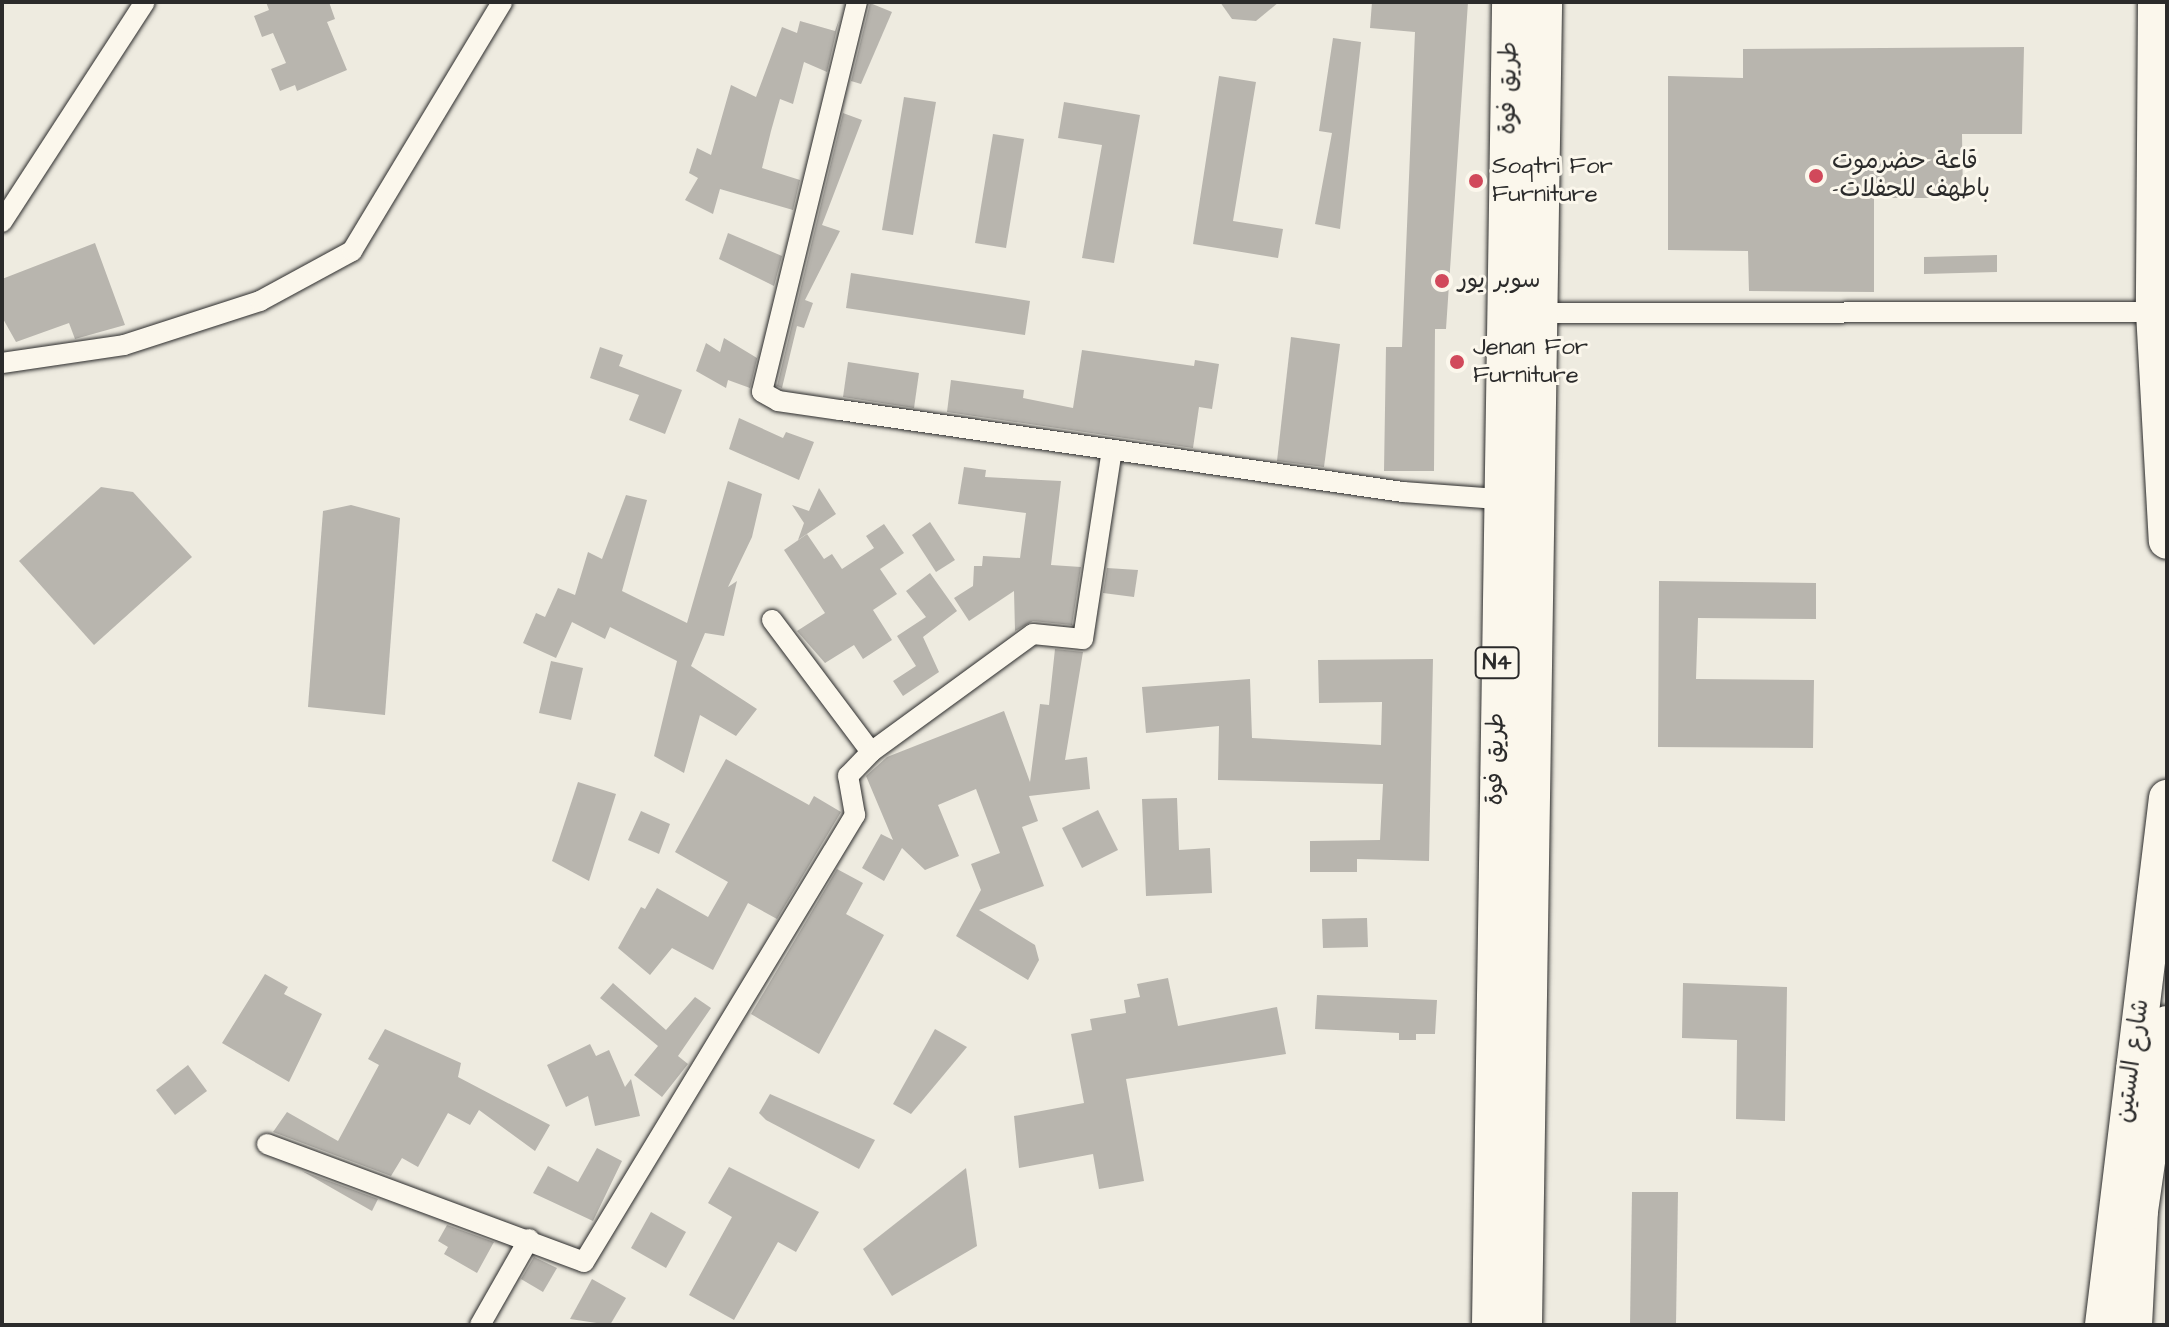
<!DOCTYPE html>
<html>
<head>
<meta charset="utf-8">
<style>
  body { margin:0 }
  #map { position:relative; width:2169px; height:1327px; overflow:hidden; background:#eeebe0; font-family:"Architects Daughter","Playpen Sans Arabic",sans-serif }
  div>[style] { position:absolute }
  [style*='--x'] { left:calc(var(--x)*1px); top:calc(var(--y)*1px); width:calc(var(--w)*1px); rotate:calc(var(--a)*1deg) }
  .building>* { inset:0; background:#b8b5ae }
  .roads { filter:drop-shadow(0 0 2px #2b2b2b) drop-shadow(0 0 2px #2b2b2b) }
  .street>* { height:20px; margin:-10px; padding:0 10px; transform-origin:10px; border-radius:10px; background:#fbf7ec }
  .highway>* { height:36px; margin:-18px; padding:0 18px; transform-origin:18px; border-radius:18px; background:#fbf7ec }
  .dots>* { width:22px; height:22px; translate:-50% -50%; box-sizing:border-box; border:4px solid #fbf7ec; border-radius:50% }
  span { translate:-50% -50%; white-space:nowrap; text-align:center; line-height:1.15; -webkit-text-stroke:6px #fbf7ec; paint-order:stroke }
  .shield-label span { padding:2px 6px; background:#fbf7ec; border:2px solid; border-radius:6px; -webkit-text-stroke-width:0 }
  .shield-label { font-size:22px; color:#2b2b2b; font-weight:700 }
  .street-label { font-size:24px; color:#2b2b2b }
  .poi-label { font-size:24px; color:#2b2b2b }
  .left { translate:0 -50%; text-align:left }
  .frame { position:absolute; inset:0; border:4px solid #2b2b2b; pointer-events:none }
</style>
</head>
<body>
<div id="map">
  <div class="building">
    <i style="clip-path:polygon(266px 2px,329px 2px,335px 19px,327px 22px,347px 70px,297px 91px,295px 85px,280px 91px,271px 69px,286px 63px,273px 33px,262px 37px,254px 16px,269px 10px)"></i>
    <i style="clip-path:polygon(1220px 2px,1279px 2px,1256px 21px,1232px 19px)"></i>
    <i style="clip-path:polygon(1372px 2px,1468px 2px,1446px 329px,1435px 329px,1434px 471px,1384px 471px,1386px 347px,1402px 347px,1415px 32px,1370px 28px)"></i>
    <i style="clip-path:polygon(870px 3px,892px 12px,861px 84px,851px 81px)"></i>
    <i style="clip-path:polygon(839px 20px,827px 72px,804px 62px,793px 104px,780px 99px,771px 131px,762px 168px,800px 180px,793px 210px,720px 189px,713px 214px,685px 200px,698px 178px,689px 173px,697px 148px,711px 155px,731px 85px,756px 97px,782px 27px,797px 33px,800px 21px,835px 31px)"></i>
    <i style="clip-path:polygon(1333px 38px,1361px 42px,1340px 229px,1315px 224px,1332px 133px,1319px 131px)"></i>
    <i style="clip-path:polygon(2024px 47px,2022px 134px,1962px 134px,1963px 198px,1874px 198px,1874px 292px,1749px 291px,1748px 251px,1668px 250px,1668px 76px,1743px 78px,1743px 49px)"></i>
    <i style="clip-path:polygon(1219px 76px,1256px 82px,1233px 221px,1283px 229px,1278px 258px,1193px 244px)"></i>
    <i style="clip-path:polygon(904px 97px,936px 102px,913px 235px,882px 230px)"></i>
    <i style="clip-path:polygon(1064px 102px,1140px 115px,1114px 263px,1082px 258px,1102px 145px,1058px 138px)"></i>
    <i style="clip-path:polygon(843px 113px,862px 120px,822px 225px,840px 231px,805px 300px,813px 303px,804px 328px,797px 326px,782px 388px,777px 386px)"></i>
    <i style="clip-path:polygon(993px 134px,1024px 139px,1006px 248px,975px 243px)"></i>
    <i style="clip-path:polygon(728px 233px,782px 256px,774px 286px,719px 259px)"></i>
    <i style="clip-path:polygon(95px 243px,125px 325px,75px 339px,69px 323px,16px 342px,2px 317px,2px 279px)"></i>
    <i style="clip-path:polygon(1997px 255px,1997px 272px,1924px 274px,1924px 257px)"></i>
    <i style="clip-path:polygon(851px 273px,1030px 301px,1025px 335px,846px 308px)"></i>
    <i style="clip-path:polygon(1291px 337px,1340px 344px,1324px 467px,1277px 461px)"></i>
    <i style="clip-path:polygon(724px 338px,757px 358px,760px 347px,750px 388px,728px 380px,726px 388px,696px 371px,706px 343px,720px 352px)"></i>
    <i style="clip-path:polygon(600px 347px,623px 355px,619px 366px,682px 390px,665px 434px,629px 420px,639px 395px,590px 378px)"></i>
    <i style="clip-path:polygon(1082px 350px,1194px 366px,1195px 360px,1219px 364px,1212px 409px,1199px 407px,1193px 448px,947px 412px,951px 380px,1024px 390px,1023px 398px,1073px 408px)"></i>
    <i style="clip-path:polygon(848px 362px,919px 373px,914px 408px,843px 397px)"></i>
    <i style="clip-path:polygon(739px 418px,783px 438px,786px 432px,814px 442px,799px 480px,729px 449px)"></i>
    <i style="clip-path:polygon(964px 467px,986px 470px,985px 477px,1061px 481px,1051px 565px,1081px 567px,1072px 625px,1033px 621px,1015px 631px,1014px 591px,969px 621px,954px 598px,973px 586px,974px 566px,982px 566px,983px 556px,1020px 558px,1026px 513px,958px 504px)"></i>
    <i style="clip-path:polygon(728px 481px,762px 494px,752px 537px,728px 587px,737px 581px,724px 636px,705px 633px,691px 666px,757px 709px,736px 736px,700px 715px,684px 773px,654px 756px,677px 661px,610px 627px,605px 639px,572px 622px,556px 658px,523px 643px,536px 613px,545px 617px,558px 588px,575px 595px,588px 552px,602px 559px,626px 495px,647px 500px,622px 591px,687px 623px)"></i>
    <i style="clip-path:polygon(101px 487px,133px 492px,192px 557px,94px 645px,19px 561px)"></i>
    <i style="clip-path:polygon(819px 488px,836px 514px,798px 540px,804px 523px,792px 505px,809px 511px)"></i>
    <i style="clip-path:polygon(351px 505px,400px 518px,385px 715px,308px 707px,323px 511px)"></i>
    <i style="clip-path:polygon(930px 522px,955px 560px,936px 572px,912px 535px)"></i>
    <i style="clip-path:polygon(884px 524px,904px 553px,880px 569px,897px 594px,873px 610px,892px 640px,863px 659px,854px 645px,825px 663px,797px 631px,825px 613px,784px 550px,807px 534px,824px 559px,832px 554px,842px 569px,874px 548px,866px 536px)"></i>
    <i style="clip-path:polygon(1107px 568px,1138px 570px,1134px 597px,1103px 593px)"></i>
    <i style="clip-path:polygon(930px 573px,957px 611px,923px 637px,939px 672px,903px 696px,893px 681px,916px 666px,897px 636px,926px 617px,906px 591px)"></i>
    <i style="clip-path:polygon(1659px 581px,1816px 583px,1816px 619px,1698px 618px,1696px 679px,1814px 680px,1813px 748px,1658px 747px)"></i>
    <i style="clip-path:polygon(1055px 649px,1083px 652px,1065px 760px,1087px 757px,1090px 789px,1029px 796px,1038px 821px,1022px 827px,1044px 886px,979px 910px,1035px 945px,1039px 960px,1028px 980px,956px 936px,981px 890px,971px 864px,1000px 853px,976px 789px,938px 805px,959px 856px,925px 870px,902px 848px,884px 881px,862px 868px,881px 834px,893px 840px,866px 776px,887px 757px,1004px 711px,1030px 782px,1040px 704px,1049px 705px)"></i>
    <i style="clip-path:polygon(1433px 659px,1429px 861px,1357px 859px,1357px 872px,1310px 872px,1310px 841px,1380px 840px,1383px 784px,1218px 780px,1219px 726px,1146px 733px,1142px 687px,1250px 679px,1252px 738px,1381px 745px,1382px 702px,1319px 703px,1318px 660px)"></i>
    <i style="clip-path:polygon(551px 661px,583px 668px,571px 720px,539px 713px)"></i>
    <i style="clip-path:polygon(726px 759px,809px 805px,814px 796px,841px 812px,777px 919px,748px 903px,713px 970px,672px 948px,650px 975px,618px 948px,641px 907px,645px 909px,657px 888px,708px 917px,728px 882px,675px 852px)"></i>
    <i style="clip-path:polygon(578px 782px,616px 794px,589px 881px,552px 861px)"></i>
    <i style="clip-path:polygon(1177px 798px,1179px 850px,1210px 848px,1212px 893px,1146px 896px,1142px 799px)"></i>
    <i style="clip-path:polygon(1098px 810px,1118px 850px,1082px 868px,1062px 828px)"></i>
    <i style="clip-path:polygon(641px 811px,670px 824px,659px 854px,628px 840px)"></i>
    <i style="clip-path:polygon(837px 869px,863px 883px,846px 914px,884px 935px,819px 1054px,751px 1014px)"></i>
    <i style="clip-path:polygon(1367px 918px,1368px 947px,1323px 948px,1322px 919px)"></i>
    <i style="clip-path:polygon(265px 974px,288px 987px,284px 994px,322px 1014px,289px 1082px,222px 1043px)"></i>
    <i style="clip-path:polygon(1168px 978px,1178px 1026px,1277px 1007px,1286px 1054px,1126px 1079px,1144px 1181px,1099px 1189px,1093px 1154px,1019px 1168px,1014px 1116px,1084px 1103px,1071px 1034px,1092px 1030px,1090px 1019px,1126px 1013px,1124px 1000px,1140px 997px,1137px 984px)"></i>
    <i style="clip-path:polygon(613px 983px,666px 1030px,695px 997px,711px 1008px,678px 1056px,688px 1064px,662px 1097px,634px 1075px,658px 1046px,600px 998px)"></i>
    <i style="clip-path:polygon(1683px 983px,1787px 987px,1785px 1121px,1736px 1119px,1737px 1040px,1682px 1038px)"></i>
    <i style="clip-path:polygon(1317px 995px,1437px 1000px,1435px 1034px,1416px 1034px,1416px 1040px,1399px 1040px,1399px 1033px,1315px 1029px)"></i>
    <i style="clip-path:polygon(385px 1029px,461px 1063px,458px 1077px,550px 1125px,535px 1151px,479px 1110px,470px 1125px,448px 1113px,418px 1167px,402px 1158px,391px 1176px,273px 1132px,287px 1112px,338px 1141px,379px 1065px,368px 1059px)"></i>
    <i style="clip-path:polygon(935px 1029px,967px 1047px,911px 1114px,893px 1104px)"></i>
    <i style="clip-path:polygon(590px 1044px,596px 1056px,609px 1050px,625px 1087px,631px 1079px,640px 1116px,595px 1126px,588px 1096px,566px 1107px,547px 1065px)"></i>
    <i style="clip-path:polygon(188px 1065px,207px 1091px,175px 1115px,156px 1090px)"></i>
    <i style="clip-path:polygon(770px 1094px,875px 1140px,859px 1169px,766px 1120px,759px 1113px)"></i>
    <i style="clip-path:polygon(597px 1148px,622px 1161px,593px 1221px,533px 1193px,548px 1166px,578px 1182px)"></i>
    <i style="clip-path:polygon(729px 1167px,819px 1212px,796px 1252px,778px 1242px,734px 1320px,689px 1295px,732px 1217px,708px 1203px)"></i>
    <i style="clip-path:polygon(966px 1168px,977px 1246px,892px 1296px,863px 1249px)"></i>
    <i style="clip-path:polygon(302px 1171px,378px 1199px,372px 1211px)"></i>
    <i style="clip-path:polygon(1632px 1192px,1678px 1192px,1676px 1325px,1630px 1325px)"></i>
    <i style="clip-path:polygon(651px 1212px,686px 1232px,666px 1268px,631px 1248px)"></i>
    <i style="clip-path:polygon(447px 1225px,494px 1242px,477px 1273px,444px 1254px,448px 1247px,438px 1241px)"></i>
    <i style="clip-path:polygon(534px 1257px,557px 1268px,543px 1292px,521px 1279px)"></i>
    <i style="clip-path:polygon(592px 1279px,626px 1298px,610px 1325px,570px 1319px)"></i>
  </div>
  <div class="roads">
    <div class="street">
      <i style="--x:857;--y:2;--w:401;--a:103.7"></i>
      <i style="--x:762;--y:392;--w:18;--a:29"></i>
      <i style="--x:778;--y:401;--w:63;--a:8.3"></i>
      <i style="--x:840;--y:410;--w:569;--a:8.29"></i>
      <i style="--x:1403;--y:492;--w:95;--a:4.2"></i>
      <i style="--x:2;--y:222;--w:262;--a:-57"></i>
      <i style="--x:1530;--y:313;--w:624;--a:-0.09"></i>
      <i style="--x:2;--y:363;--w:123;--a:-8.4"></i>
      <i style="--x:124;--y:345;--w:143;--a:-17.9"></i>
      <i style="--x:260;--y:301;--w:105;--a:-28.5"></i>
      <i style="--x:352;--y:251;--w:291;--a:-58.9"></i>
      <i style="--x:772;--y:620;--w:165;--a:53.1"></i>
      <i style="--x:871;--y:752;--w:200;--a:-36.1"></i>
      <i style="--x:1033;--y:634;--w:50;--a:5.7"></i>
      <i style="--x:1083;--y:639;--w:191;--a:-81.3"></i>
      <i style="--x:267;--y:1144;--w:338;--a:20.4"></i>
      <i style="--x:584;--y:1262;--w:523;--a:-58.77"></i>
      <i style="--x:855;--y:815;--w:40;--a:-100"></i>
      <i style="--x:848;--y:776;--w:33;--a:-46"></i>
      <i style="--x:480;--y:1325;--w:99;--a:-60.3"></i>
    </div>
    <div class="highway">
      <i style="--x:2156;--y:2;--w:310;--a:90.4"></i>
      <i style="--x:2154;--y:312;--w:229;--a:86.8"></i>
      <i style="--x:1490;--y:1325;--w:1323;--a:-89.13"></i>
      <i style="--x:1524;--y:1325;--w:1323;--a:-89.13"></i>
      <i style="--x:2103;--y:1325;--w:531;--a:-83.08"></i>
      <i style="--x:2134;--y:1325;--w:114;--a:-87"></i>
      <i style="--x:2140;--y:1211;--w:189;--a:-81.8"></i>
    </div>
  </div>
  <div class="dots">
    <i style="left:1816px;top:176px;background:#d1495b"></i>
    <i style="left:1476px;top:181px;background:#d1495b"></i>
    <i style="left:1442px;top:281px;background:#d1495b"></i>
    <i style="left:1457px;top:362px;background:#d1495b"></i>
  </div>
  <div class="shield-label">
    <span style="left:1497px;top:663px">N4</span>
  </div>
  <div class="street-label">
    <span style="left:1509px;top:88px;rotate:-89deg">طريق فوة</span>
    <span style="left:1496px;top:759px;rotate:-89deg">طريق فوة</span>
    <span style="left:2133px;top:1061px;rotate:-82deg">شارع الستين</span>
  </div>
  <div class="poi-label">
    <span class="left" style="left:1832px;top:176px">قاعة حضرموت<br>-باطهف للحفلات</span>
    <span class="left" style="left:1492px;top:181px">Soqtri For<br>Furniture</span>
    <span class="left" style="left:1458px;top:281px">سوبر يور</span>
    <span class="left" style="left:1473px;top:362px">Jenan For<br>Furniture</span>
  </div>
  <div class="frame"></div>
</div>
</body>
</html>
